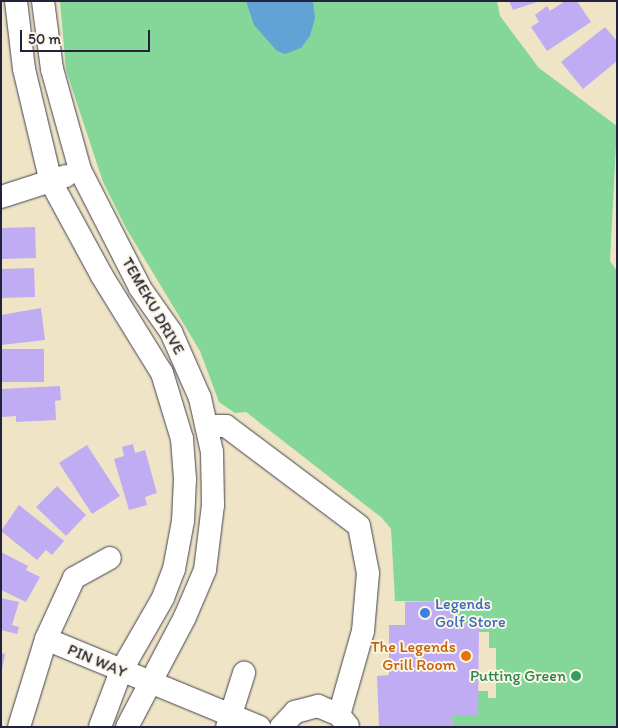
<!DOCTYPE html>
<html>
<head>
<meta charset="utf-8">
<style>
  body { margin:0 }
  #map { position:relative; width:618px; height:728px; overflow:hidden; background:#efe5c6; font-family:Itim,sans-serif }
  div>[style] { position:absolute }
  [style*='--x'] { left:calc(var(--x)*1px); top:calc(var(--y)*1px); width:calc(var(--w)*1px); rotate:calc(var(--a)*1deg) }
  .green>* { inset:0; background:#84d799 }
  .water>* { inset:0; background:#62a3d5 }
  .building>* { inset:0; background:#bfacf2 }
  .roads { filter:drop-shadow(0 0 1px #413f50) drop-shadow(0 0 1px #413f50) }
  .minor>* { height:22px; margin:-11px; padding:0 11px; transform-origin:11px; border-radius:11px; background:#fff }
  .dots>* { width:14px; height:14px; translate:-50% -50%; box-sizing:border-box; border:2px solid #fcf5e5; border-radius:50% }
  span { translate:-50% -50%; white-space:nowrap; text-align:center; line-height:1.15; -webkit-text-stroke:4px #fcf5e5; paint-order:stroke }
  .street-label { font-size:16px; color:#22223b }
  .shop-label { font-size:16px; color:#366cbe }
  .left { translate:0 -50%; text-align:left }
  .food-label { font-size:16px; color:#c56008 }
  .right { translate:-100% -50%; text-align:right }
  .leisure-label { font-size:16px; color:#27864d }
  .frame { position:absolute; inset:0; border:2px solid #22223b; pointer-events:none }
  .scale { position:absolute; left:20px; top:30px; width:130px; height:22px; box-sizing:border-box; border:2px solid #22223b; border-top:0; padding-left:6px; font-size:15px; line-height:18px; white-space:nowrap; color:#22223b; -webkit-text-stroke:4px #fcf5e5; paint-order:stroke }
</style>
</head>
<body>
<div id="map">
  <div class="green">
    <i style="clip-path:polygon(60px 1px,497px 1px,500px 16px,539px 68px,617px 126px,610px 261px,617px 271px,617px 727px,453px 727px,452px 716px,478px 691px,488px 691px,488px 698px,496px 698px,496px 677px,500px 677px,501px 670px,496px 670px,496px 648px,489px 648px,489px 632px,479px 632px,479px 624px,454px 624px,453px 602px,395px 601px,391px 529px,382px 518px,246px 412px,235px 413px,219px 402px,200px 351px,126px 228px,103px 182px,66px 70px)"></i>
  </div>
  <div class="water">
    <i style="clip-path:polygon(246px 1px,313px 1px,315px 18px,310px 36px,301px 48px,285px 54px,277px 51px,254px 25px)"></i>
  </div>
  <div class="building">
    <i style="clip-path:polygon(509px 1px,537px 1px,537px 2px,513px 10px)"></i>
    <i style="clip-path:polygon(565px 1px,577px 1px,591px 22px,547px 51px,531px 27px,539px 22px,535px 15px,547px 6px,550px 11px)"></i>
    <i style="clip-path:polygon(605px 27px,617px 41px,617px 61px,583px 89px,561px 62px)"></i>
    <i style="clip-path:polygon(35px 227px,36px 258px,1px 259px,1px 228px)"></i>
    <i style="clip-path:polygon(34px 268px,35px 297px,1px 298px,1px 269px)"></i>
    <i style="clip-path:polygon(41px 308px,45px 340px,1px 345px,1px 315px)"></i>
    <i style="clip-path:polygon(1px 349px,44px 349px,44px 382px,1px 382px)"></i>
    <i style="clip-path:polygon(60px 386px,61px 400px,55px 401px,56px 420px,16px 422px,16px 416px,2px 417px,1px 389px)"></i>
    <i style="clip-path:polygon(133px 444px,135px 453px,145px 450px,157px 493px,145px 497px,147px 505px,129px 510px,114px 459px,124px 456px,122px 447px)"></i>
    <i style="clip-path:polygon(87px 445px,120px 496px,92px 514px,59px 463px)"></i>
    <i style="clip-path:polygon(57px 486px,86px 515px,66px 536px,36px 507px)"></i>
    <i style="clip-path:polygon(19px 505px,64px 541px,52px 555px,46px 550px,37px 560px,1px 531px)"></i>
    <i style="clip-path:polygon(1px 552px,28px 566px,26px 570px,40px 577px,26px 602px,1px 590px)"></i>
    <i style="clip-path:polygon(1px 598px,19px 602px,12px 625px,19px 627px,17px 634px,1px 630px)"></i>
    <i style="clip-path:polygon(405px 602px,454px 602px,454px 624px,479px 624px,478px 716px,452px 716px,453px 727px,379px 727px,377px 676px,389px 675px,389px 625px,405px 625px)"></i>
    <i style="clip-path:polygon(1px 653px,5px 654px,2px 670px,1px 670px)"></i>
  </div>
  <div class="roads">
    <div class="minor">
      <i style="--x:16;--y:1;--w:68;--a:83.3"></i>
      <i style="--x:24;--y:69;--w:116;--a:76.6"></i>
      <i style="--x:51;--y:182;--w:107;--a:61.5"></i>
      <i style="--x:102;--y:276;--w:114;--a:58.3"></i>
      <i style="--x:162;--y:373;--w:69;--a:73.1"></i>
      <i style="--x:182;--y:439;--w:40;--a:85.7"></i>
      <i style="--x:185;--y:479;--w:42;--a:92.7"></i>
      <i style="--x:183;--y:521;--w:49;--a:100.6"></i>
      <i style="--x:174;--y:569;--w:31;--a:111"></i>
      <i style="--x:163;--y:598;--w:84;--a:119.9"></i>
      <i style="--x:121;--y:671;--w:60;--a:110.6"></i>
      <i style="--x:43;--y:1;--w:69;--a:82.5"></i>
      <i style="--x:52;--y:69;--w:105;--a:74.5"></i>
      <i style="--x:80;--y:170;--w:132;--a:63"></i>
      <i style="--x:140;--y:288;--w:54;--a:54.8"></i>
      <i style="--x:171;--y:332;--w:72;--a:66.3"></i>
      <i style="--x:200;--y:398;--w:55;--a:77.5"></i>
      <i style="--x:212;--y:452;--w:53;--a:88.9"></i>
      <i style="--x:213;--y:505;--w:65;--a:97"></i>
      <i style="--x:205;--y:570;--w:51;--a:113.1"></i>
      <i style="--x:185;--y:617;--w:124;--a:117.8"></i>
      <i style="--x:1;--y:197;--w:68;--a:-17.9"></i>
      <i style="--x:208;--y:426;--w:18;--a:0"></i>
      <i style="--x:226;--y:426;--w:166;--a:36.9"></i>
      <i style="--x:359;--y:526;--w:48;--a:79.2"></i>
      <i style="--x:368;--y:573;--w:58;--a:94.9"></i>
      <i style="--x:363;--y:631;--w:87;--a:105.9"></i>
      <i style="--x:46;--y:639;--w:231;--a:22.4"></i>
      <i style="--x:19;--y:727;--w:92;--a:-72.9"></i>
      <i style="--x:46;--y:639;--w:67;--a:-65.3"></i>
      <i style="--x:74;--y:578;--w:41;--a:-29.1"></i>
      <i style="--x:227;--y:727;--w:57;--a:-72.5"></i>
      <i style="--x:281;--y:727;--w:21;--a:-47"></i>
      <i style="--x:295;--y:712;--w:24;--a:-15"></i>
      <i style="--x:318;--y:706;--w:23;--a:23"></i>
      <i style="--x:339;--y:715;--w:14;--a:51"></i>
    </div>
  </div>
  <div class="dots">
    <i style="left:425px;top:613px;background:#3f7fe0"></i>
    <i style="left:466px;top:656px;background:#e8710a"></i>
    <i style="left:576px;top:676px;background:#2e9e5b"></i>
  </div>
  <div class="street-label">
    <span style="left:153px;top:306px;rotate:60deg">TEMEKU DRIVE</span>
    <span style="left:97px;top:661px;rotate:23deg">PIN WAY</span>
  </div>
  <div class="shop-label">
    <span class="left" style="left:435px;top:613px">Legends<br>Golf Store</span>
  </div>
  <div class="food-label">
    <span class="right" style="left:456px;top:656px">The Legends<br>Grill Room</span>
  </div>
  <div class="leisure-label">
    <span class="right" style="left:566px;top:676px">Putting Green</span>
  </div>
  <div class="frame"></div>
  <div class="scale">50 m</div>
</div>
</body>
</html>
